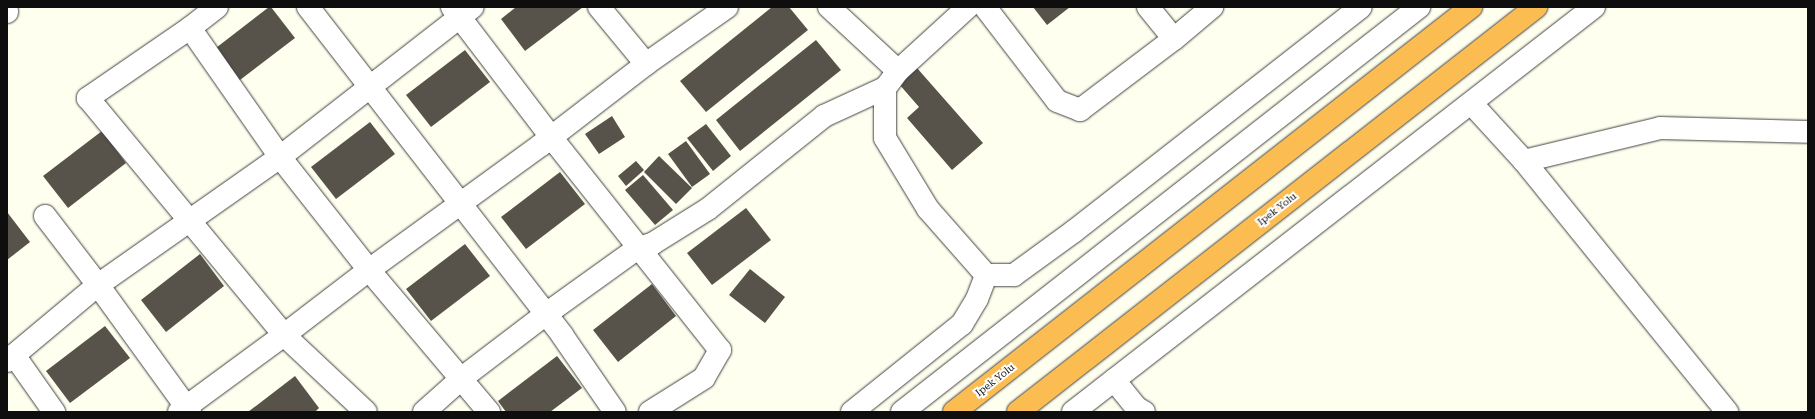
<!DOCTYPE html>
<html>
<head>
<meta charset="utf-8">
<style>
  body { margin:0 }
  #map { position:relative; width:1815px; height:419px; overflow:hidden; background:#ffffef; font-family:"Roboto Serif",serif }
  div>[style] { position:absolute }
  [style*='--x'] { left:calc(var(--x)*1px); top:calc(var(--y)*1px); width:calc(var(--w)*1px); rotate:calc(var(--a)*1deg) }
  .building>* { inset:0; background:#57524a }
  .roads { filter:drop-shadow(0 0 1px #414141) drop-shadow(0 0 1px #414141) }
  .minor>* { height:22px; margin:-11px; padding:0 11px; transform-origin:11px; border-radius:11px; background:#fff }
  .highway>* { height:22px; margin:-11px; padding:0 11px; transform-origin:11px; border-radius:11px; background:#fbbd52 }
  span { translate:-50% -50%; white-space:nowrap; text-align:center; line-height:1.15; -webkit-text-stroke:4px #fff; paint-order:stroke }
  .street-label { font-size:10px; color:#0e0e0e }
  .frame { position:absolute; inset:0; border:8px solid #0e0e0e; pointer-events:none }
</style>
</head>
<body>
<div id="map">
  <div class="building">
    <i style="clip-path:polygon(269px 7px,271px 7px,295px 38px,236px 83px,212px 51px)"></i>
    <i style="clip-path:polygon(516px 7px,583px 7px,525px 51px,501px 19px)"></i>
    <i style="clip-path:polygon(772px 7px,789px 7px,808px 30px,706px 112px,680px 81px)"></i>
    <i style="clip-path:polygon(1033px 7px,1070px 7px,1047px 25px)"></i>
    <i style="clip-path:polygon(816px 40px,841px 70px,740px 151px,716px 120px)"></i>
    <i style="clip-path:polygon(465px 50px,490px 82px,431px 127px,406px 95px)"></i>
    <i style="clip-path:polygon(917px 68px,983px 143px,952px 170px,907px 118px,919px 107px,899px 84px)"></i>
    <i style="clip-path:polygon(612px 116px,625px 137px,599px 154px,585px 134px)"></i>
    <i style="clip-path:polygon(370px 122px,395px 154px,336px 199px,311px 167px)"></i>
    <i style="clip-path:polygon(706px 124px,731px 156px,713px 171px,687px 138px)"></i>
    <i style="clip-path:polygon(102px 131px,126px 163px,68px 208px,43px 176px)"></i>
    <i style="clip-path:polygon(686px 141px,710px 174px,692px 187px,668px 154px)"></i>
    <i style="clip-path:polygon(659px 156px,692px 188px,676px 204px,644px 172px)"></i>
    <i style="clip-path:polygon(636px 161px,644px 170px,626px 186px,618px 176px)"></i>
    <i style="clip-path:polygon(560px 172px,585px 204px,526px 249px,501px 217px)"></i>
    <i style="clip-path:polygon(643px 175px,673px 210px,655px 225px,625px 190px)"></i>
    <i style="clip-path:polygon(746px 208px,771px 240px,712px 285px,687px 253px)"></i>
    <i style="clip-path:polygon(7px 212px,30px 242px,7px 260px)"></i>
    <i style="clip-path:polygon(465px 244px,490px 276px,431px 321px,406px 289px)"></i>
    <i style="clip-path:polygon(200px 254px,224px 286px,166px 332px,141px 300px)"></i>
    <i style="clip-path:polygon(750px 269px,785px 297px,765px 323px,729px 295px)"></i>
    <i style="clip-path:polygon(652px 284px,676px 316px,618px 362px,593px 330px)"></i>
    <i style="clip-path:polygon(105px 326px,130px 358px,70px 403px,46px 371px)"></i>
    <i style="clip-path:polygon(557px 356px,582px 388px,550px 412px,506px 412px,498px 401px)"></i>
    <i style="clip-path:polygon(295px 376px,319px 408px,315px 412px,248px 412px)"></i>
  </div>
  <div class="roads">
    <div class="minor">
      <i style="--x:217;--y:7;--w:34;--a:142"></i>
      <i style="--x:190;--y:28;--w:124;--a:145.5"></i>
      <i style="--x:88;--y:98;--w:308;--a:50.4"></i>
      <i style="--x:284;--y:335;--w:112;--a:43.2"></i>
      <i style="--x:308;--y:7;--w:415;--a:52.2"></i>
      <i style="--x:562;--y:335;--w:93;--a:55.5"></i>
      <i style="--x:452;--y:7;--w:163;--a:52.7"></i>
      <i style="--x:551;--y:137;--w:272;--a:51.6"></i>
      <i style="--x:720;--y:350;--w:32;--a:120"></i>
      <i style="--x:704;--y:378;--w:64;--a:147.8"></i>
      <i style="--x:599;--y:7;--w:74;--a:50.5"></i>
      <i style="--x:829;--y:7;--w:94;--a:42.8"></i>
      <i style="--x:968;--y:7;--w:95;--a:137.6"></i>
      <i style="--x:898;--y:71;--w:21;--a:127"></i>
      <i style="--x:885;--y:88;--w:50;--a:90"></i>
      <i style="--x:885;--y:138;--w:83;--a:58.8"></i>
      <i style="--x:928;--y:209;--w:88;--a:48.7"></i>
      <i style="--x:986;--y:275;--w:28;--a:0"></i>
      <i style="--x:1014;--y:275;--w:73;--a:-36.1"></i>
      <i style="--x:1073;--y:232;--w:365;--a:-38"></i>
      <i style="--x:985;--y:7;--w:118;--a:52.5"></i>
      <i style="--x:1057;--y:101;--w:25;--a:21"></i>
      <i style="--x:1080;--y:110;--w:118;--a:-37.1"></i>
      <i style="--x:1174;--y:39;--w:50;--a:-40.1"></i>
      <i style="--x:1148;--y:7;--w:41;--a:50.9"></i>
      <i style="--x:7;--y:11;--w:1;--a:90"></i>
      <i style="--x:190;--y:28;--w:157;--a:55.1"></i>
      <i style="--x:280;--y:157;--w:144;--a:51.8"></i>
      <i style="--x:369;--y:270;--w:186;--a:49.8"></i>
      <i style="--x:1472;--y:104;--w:77;--a:47.6"></i>
      <i style="--x:1524;--y:161;--w:140;--a:-13.6"></i>
      <i style="--x:1660;--y:128;--w:148;--a:1.5"></i>
      <i style="--x:1524;--y:161;--w:323;--a:51"></i>
      <i style="--x:45;--y:216;--w:87;--a:52.5"></i>
      <i style="--x:98;--y:285;--w:157;--a:54.1"></i>
      <i style="--x:14;--y:355;--w:70;--a:54.9"></i>
      <i style="--x:7;--y:361;--w:119;--a:-39.9"></i>
      <i style="--x:98;--y:285;--w:223;--a:-35.1"></i>
      <i style="--x:280;--y:157;--w:244;--a:-37.9"></i>
      <i style="--x:1114;--y:380;--w:36;--a:51"></i>
      <i style="--x:1137;--y:408;--w:8;--a:30"></i>
      <i style="--x:179;--y:412;--w:130;--a:-36.3"></i>
      <i style="--x:284;--y:335;--w:107;--a:-37.4"></i>
      <i style="--x:369;--y:270;--w:213;--a:-36"></i>
      <i style="--x:541;--y:145;--w:133;--a:-37.6"></i>
      <i style="--x:646;--y:64;--w:99;--a:-35.1"></i>
      <i style="--x:424;--y:412;--w:51;--a:-41.8"></i>
      <i style="--x:462;--y:378;--w:106;--a:-37.3"></i>
      <i style="--x:546;--y:314;--w:113;--a:-35.7"></i>
      <i style="--x:638;--y:248;--w:15;--a:-16"></i>
      <i style="--x:652;--y:244;--w:66;--a:-32"></i>
      <i style="--x:708;--y:209;--w:149;--a:-38.7"></i>
      <i style="--x:824;--y:116;--w:67;--a:-24.7"></i>
      <i style="--x:852;--y:412;--w:141;--a:-38.7"></i>
      <i style="--x:962;--y:324;--w:29;--a:-59"></i>
      <i style="--x:977;--y:299;--w:26;--a:-69"></i>
      <i style="--x:902;--y:412;--w:657;--a:-38.07"></i>
      <i style="--x:1073;--y:412;--w:660;--a:-37.86"></i>
    </div>
    <div class="highway">
      <i style="--x:954;--y:412;--w:657;--a:-38.07"></i>
      <i style="--x:1018;--y:412;--w:658;--a:-38.02"></i>
    </div>
  </div>
  <div class="street-label">
    <span style="left:1277px;top:209px;rotate:-38deg">Ipek Yolu</span>
    <span style="left:995px;top:380px;rotate:-38deg">Ipek Yolu</span>
  </div>
  <div class="frame"></div>
</div>
</body>
</html>
